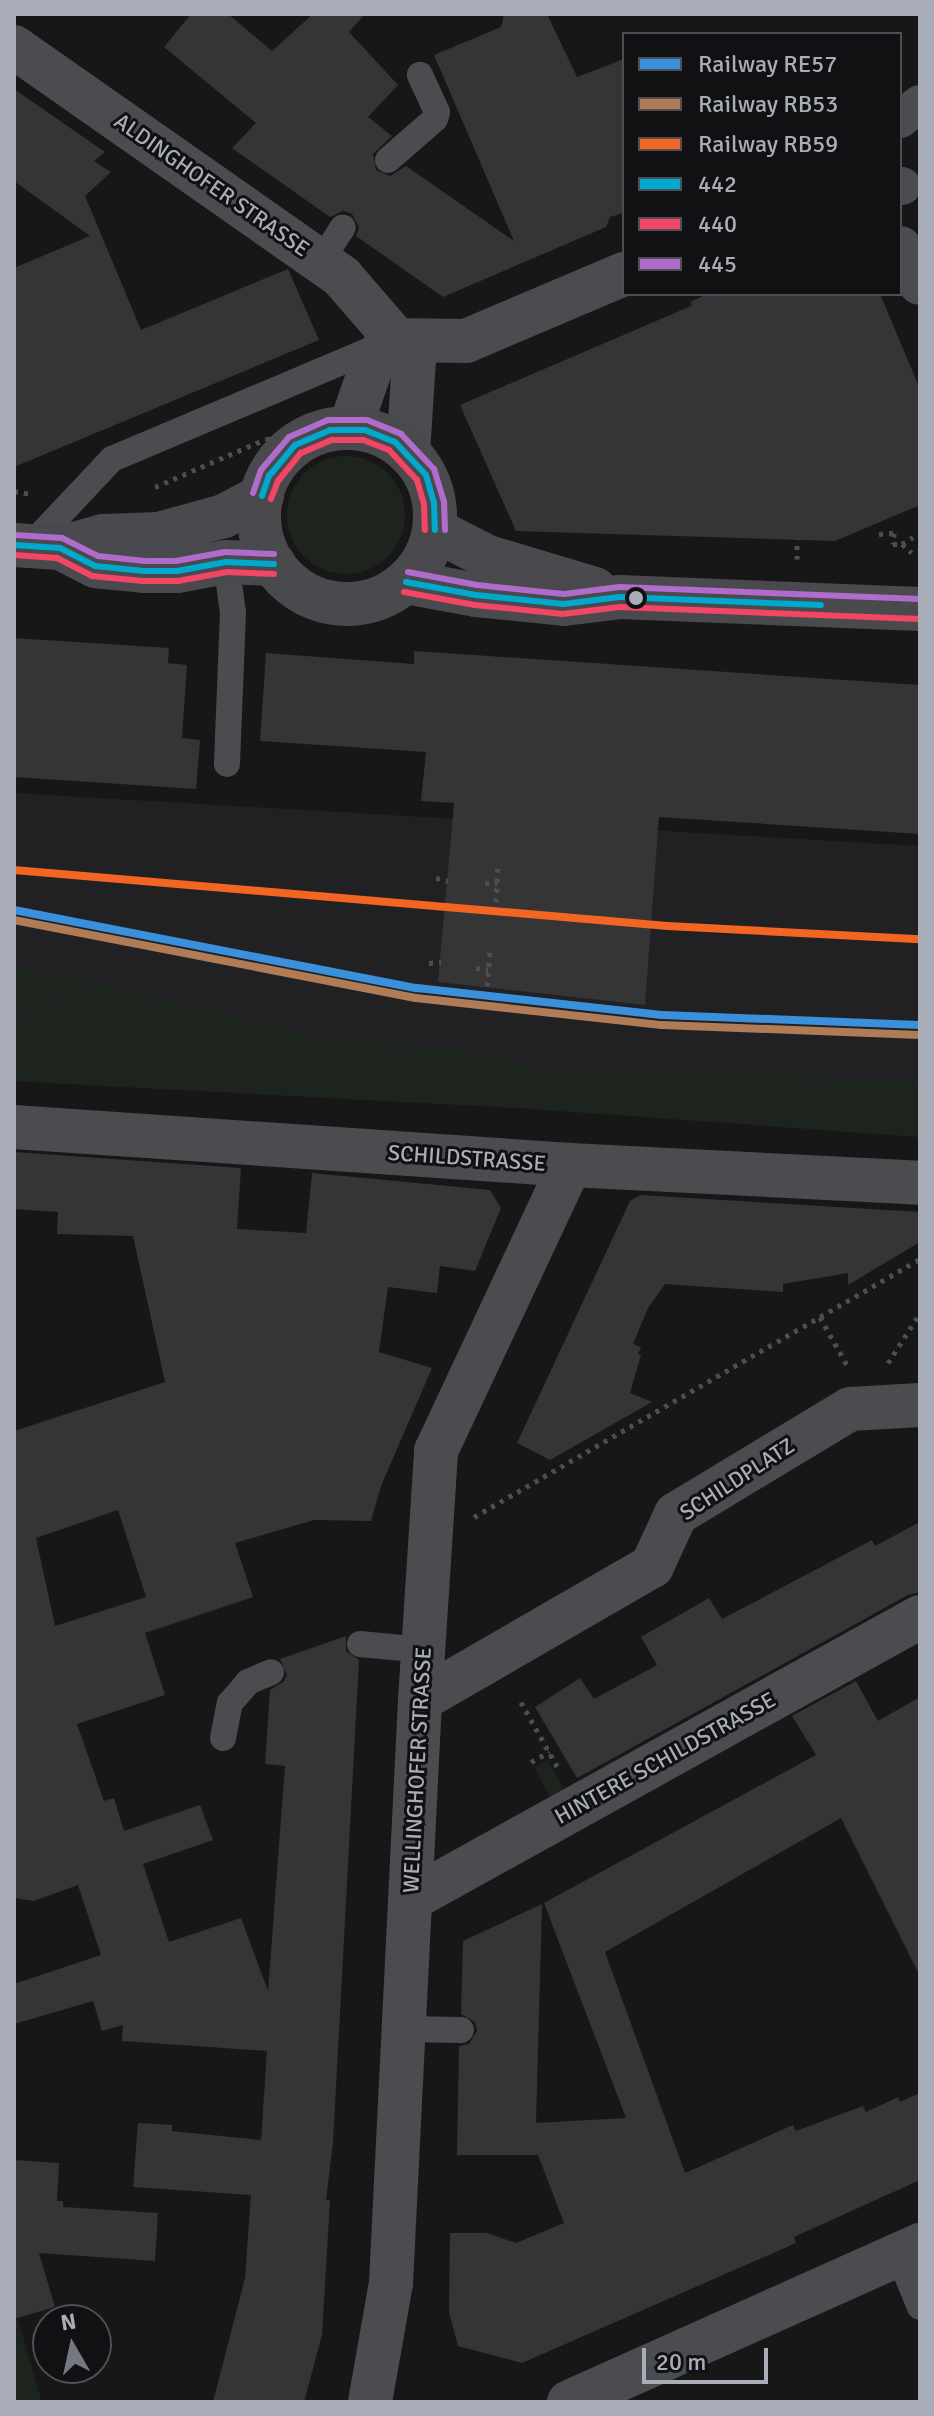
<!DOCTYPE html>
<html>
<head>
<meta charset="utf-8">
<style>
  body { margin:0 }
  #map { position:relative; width:934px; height:2416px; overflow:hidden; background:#171717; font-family:Signika,sans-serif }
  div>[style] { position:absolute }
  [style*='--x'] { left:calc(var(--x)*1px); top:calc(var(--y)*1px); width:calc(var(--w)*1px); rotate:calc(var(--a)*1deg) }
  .built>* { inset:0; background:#212123 }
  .green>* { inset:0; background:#1d241e }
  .round { border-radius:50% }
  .building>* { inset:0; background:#353536 }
  .pedestrian-tunnel>* { height:38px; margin-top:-19px; transform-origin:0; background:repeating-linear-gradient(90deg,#343537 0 38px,transparent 0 57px) }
  .path>* { height:5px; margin-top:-2.5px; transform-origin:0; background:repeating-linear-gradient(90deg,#4d4e52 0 4px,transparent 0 10px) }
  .service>* { height:26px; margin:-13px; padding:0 13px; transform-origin:13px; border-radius:13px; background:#4b4c50 }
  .pedestrian>* { height:38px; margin:-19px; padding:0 19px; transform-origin:19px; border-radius:19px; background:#4b4c50 }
  .minor>* { height:44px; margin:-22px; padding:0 22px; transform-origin:22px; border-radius:22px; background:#4b4c50 }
  .secondary>* { height:44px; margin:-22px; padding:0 22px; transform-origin:22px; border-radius:22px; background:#4a4a4e }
  .secondary>.ring { margin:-22px; padding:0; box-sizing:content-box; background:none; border:44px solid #4a4a4e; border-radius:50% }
  .bus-1>* { height:6px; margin:-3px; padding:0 3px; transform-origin:3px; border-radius:3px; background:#00a9ce }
  .bus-2>* { height:6px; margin:-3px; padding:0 3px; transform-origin:3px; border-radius:3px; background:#f34667 }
  .bus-3>* { height:6px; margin:-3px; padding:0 3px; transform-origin:3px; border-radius:3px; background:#b06ccc }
  .rail-1>* { height:8px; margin:-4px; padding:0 4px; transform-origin:4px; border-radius:4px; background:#3a90db }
  .rail-2>* { height:8px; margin:-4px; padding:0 4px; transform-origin:4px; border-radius:4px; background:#b07c57 }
  .rail-3>* { height:8px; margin:-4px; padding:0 4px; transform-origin:4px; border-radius:4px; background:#f26522 }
  .dots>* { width:22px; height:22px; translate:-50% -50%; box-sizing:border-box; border:4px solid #111113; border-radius:50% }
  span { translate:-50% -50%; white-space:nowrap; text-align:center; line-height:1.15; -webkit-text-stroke:6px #111113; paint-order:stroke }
  .street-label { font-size:22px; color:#a8adb8 }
  .frame { position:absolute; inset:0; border:16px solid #a8adb8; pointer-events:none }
  .legend { position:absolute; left:622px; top:32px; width:280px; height:264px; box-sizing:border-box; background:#111113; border:2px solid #4d4f55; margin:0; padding:10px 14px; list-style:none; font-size:24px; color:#a8adb8 }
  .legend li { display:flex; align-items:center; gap:16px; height:40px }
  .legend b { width:40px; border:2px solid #4d4f55 }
  .north { position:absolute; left:32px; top:2304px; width:80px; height:80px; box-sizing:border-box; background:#111113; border:2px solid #4d4f55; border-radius:50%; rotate:351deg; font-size:22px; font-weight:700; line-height:32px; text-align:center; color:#a8adb8 }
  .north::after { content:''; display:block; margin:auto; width:28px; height:36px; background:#757880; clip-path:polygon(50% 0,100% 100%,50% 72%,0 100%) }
  .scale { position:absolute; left:642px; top:2348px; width:126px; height:36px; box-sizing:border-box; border:4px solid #a8adb8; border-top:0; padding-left:10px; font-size:24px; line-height:28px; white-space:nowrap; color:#a8adb8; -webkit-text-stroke:6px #111113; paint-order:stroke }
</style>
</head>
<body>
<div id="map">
  <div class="built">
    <i style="clip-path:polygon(14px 793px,920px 846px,920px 1137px,584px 1111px,14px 1081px)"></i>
  </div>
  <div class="green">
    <i class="round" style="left:287px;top:456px;width:118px;height:118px"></i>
    <i style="clip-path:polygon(14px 966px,85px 980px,21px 1020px,14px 1019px)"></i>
    <i style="clip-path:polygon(87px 981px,326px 1039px,471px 1051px,560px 1074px,593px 1075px,629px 1068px,920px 1082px,920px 1137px,516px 1108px,14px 1081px,14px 1025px,22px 1026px)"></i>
    <i style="clip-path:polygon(548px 1760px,571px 1803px,551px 1799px,534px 1767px)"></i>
    <i style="clip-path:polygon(18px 2320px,42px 2402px,14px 2402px,14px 2321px)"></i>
  </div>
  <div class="building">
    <i style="clip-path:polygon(191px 14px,228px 14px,272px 51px,313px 14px,365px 14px,349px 32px,398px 85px,368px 117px,392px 136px,373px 154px,376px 170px,390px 176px,406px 166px,514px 241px,434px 55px,501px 27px,504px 14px,547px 14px,577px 77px,624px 59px,624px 213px,610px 217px,606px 227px,443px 297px,356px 236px,359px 227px,352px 214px,343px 211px,330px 217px,232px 148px,256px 123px,164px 47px)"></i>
    <i style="clip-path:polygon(14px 89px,105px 152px,94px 161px,111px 172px,85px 196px,141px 330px,288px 269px,319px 340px,14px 467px,14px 268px,90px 236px,14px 181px)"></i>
    <i style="clip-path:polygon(719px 294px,880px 294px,920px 389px,920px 505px,835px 541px,516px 531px,460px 405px)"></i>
    <i style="clip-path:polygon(14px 638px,169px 648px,168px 663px,187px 665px,182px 738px,200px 740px,196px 789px,14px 777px)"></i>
    <i style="clip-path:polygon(414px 651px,920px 685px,920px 834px,659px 817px,645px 1005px,438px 982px,454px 803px,421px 801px,426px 752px,260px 741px,266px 653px,414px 664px)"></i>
    <i style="clip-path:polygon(evenodd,14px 1152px,241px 1168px,237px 1229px,306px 1233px,312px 1173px,490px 1190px,501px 1208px,475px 1271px,440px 1266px,437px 1293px,388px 1287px,379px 1352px,432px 1368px,381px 1486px,371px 1521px,314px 1520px,235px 1543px,253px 1597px,145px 1633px,165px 1695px,77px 1724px,104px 1801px,114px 1798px,124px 1831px,200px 1805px,213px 1840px,143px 1864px,169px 1942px,241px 1918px,268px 1991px,285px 1766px,265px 1764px,270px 1690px,283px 1682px,287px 1675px,280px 1659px,346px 1636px,346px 1651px,359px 1660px,333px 2143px,326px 2200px,330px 2200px,322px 2335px,304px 2402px,213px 2402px,245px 2278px,251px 2195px,133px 2187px,138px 2123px,172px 2125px,172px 2131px,261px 2140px,267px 2051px,122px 2041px,123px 2025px,102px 2031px,93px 2001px,14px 2024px,14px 1984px,101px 1955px,78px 1885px,34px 1901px,14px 1898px,14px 1431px,165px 1382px,133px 1236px,57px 1234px,58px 1212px,14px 1209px,14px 1152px,118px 1510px,146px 1597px,55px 1626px,36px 1538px,118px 1510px)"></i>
    <i style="clip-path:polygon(640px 1195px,920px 1212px,920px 1242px,848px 1285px,848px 1273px,783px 1284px,783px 1292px,665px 1284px,648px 1308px,633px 1344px,641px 1347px,638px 1354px,641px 1355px,630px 1393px,652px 1402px,550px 1460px,517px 1443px,630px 1201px)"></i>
    <i style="clip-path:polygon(920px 1522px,920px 1592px,908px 1595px,577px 1778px,535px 1707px,580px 1678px,594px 1699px,657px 1665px,641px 1637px,709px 1598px,722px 1619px,872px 1540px,875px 1546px)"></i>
    <i style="clip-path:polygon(856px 1681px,878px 1721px,920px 1697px,920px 1976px,841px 1818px,605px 1952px,685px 2173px,793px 2125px,796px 2131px,863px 2106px,866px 2112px,898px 2097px,900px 2102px,920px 2093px,920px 2180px,794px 2237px,796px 2243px,522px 2363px,458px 2346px,449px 2312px,450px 2233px,487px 2233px,516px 2243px,564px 2223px,538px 2155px,457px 2155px,459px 2046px,469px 2044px,477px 2031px,475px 2022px,461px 2014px,463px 1941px,542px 1904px,536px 2123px,626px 2118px,544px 1903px,816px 1755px,792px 1716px)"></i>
    <i style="clip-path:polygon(14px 2160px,59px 2163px,57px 2201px,63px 2201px,63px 2207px,158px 2213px,155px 2261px,39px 2253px,55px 2307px,14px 2319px)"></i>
  </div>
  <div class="pedestrian-tunnel">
    <i style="--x:708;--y:294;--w:230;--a:66.7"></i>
  </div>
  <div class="path">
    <i style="--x:155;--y:487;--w:121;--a:-23.4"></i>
    <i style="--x:266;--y:439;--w:45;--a:-3.8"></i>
    <i style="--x:14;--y:491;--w:17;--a:10"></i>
    <i style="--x:879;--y:534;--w:15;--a:-4"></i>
    <i style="--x:894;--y:533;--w:11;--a:95"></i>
    <i style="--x:893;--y:544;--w:9;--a:0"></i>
    <i style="--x:902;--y:544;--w:13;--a:42"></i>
    <i style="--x:902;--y:544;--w:13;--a:-32"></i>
    <i style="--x:797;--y:559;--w:20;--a:-90"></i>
    <i style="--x:436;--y:878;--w:12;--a:14"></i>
    <i style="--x:485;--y:883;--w:12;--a:5"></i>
    <i style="--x:496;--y:902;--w:37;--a:-87"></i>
    <i style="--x:429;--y:963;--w:12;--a:-5"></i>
    <i style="--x:476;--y:968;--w:12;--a:5"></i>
    <i style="--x:487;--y:986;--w:36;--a:-85"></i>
    <i style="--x:820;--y:1317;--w:55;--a:60.6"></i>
    <i style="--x:888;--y:1363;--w:59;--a:-57.4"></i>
    <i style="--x:474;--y:1517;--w:515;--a:-30.05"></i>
    <i style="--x:521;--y:1702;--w:78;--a:60.8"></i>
    <i style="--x:531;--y:1762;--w:21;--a:-29"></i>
  </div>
  <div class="service">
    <i style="--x:388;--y:160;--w:62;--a:-41.1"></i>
    <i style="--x:435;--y:119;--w:7;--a:-74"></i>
    <i style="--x:437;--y:112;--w:41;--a:-114.7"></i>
    <i style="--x:321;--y:261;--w:40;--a:-57.1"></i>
    <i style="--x:30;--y:546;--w:120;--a:-46.7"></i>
    <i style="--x:112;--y:459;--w:298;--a:-22.9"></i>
    <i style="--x:226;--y:562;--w:51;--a:82.2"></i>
    <i style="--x:233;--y:613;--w:151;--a:92.3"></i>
    <i style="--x:360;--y:1644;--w:63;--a:5.4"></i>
    <i style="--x:223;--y:1738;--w:36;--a:-79"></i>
    <i style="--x:230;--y:1703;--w:28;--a:-49"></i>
    <i style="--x:248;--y:1682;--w:25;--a:-23"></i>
    <i style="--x:404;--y:2029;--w:57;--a:1"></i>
    <i style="--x:898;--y:2254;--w:57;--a:67.5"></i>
  </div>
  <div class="pedestrian">
    <i style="--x:900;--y:119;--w:25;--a:-37"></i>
    <i style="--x:900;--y:186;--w:2;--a:0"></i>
  </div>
  <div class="minor">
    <i style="--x:14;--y:47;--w:401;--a:35"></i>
    <i style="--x:342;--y:277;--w:110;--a:49.1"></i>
    <i style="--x:414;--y:360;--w:92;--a:93.7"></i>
    <i style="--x:900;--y:248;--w:40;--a:60.3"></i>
    <i style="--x:393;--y:340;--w:73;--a:0.8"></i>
    <i style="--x:466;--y:341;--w:172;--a:-23"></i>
    <i style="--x:350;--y:428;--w:73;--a:-70.8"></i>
    <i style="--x:374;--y:359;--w:27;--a:-45"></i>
    <i style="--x:14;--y:1127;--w:557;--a:3.91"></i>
    <i style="--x:570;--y:1165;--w:350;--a:2.9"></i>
    <i style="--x:420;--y:1700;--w:268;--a:-30"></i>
    <i style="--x:652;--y:1566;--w:57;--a:-65.2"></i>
    <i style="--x:676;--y:1514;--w:203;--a:-31.1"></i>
    <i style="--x:850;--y:1409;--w:70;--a:-3.3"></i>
    <i style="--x:411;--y:1899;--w:582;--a:-28.99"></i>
    <i style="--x:370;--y:2402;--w:121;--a:-80"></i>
    <i style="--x:391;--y:2283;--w:584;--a:-87.15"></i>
    <i style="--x:420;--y:1700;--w:250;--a:-86.3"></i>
    <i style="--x:436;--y:1451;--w:316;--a:-64.9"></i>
    <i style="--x:569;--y:2402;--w:385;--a:-24.1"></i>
  </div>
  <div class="secondary">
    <i class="ring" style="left:259px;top:428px;width:132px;height:132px"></i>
    <i style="--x:435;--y:530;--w:59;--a:27"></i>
    <i style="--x:488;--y:557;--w:112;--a:16.7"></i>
    <i style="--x:14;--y:545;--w:46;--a:3.7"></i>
    <i style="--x:60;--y:548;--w:45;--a:-15.6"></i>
    <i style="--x:103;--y:536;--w:56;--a:-2"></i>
    <i style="--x:159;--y:534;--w:67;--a:-15.5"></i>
    <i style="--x:224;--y:516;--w:43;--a:-27.8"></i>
    <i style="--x:60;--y:548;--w:39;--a:27"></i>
    <i style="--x:95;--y:566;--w:49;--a:5.8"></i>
    <i style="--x:144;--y:571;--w:33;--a:0"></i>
    <i style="--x:177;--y:571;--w:50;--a:-10.4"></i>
    <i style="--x:226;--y:562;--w:48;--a:2.4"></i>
    <i style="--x:406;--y:582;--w:71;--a:10.5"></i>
    <i style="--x:476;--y:595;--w:88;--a:5.8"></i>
    <i style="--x:564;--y:604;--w:56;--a:-7.1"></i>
    <i style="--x:620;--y:597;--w:300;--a:2.3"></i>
  </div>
  <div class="bus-1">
    <i style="--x:262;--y:496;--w:21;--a:-71"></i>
    <i style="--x:269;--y:476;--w:40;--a:-50"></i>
    <i style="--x:295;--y:445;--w:38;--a:-23"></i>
    <i style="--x:330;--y:430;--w:35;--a:0"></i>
    <i style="--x:365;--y:430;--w:32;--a:22"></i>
    <i style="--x:395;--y:442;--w:45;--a:46.8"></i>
    <i style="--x:426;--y:475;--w:29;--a:74"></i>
    <i style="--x:434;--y:503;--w:27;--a:88"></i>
    <i style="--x:14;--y:545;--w:46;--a:3.7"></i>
    <i style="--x:60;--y:548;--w:39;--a:27"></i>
    <i style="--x:95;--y:566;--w:49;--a:5.8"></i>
    <i style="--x:144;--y:571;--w:33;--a:0"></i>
    <i style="--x:177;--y:571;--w:50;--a:-10.4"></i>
    <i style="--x:226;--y:562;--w:48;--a:2.4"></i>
    <i style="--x:406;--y:582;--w:71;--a:10.5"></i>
    <i style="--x:476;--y:595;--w:88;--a:5.8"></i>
    <i style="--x:564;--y:604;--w:56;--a:-7.1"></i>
    <i style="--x:620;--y:597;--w:201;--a:2.3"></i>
  </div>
  <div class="bus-2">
    <i style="--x:271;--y:499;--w:19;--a:-69"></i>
    <i style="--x:278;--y:481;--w:36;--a:-51"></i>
    <i style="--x:301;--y:453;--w:34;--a:-23"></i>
    <i style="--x:332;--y:440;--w:31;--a:0"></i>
    <i style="--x:363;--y:440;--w:28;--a:21"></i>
    <i style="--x:389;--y:450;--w:41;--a:47"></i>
    <i style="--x:417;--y:480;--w:26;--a:74"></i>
    <i style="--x:424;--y:505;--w:25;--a:88"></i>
    <i style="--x:14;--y:555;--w:43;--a:4"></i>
    <i style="--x:57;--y:558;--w:39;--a:27"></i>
    <i style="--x:92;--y:576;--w:51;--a:5.6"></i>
    <i style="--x:143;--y:581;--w:35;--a:0"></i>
    <i style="--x:178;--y:581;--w:50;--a:-10.4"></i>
    <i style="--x:227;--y:572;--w:47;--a:2.4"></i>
    <i style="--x:404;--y:592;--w:72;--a:10.4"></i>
    <i style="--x:475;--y:605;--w:88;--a:5.8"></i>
    <i style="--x:563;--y:614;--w:57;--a:-7"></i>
    <i style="--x:620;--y:607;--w:300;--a:2.3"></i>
  </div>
  <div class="bus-3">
    <i style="--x:253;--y:493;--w:24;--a:-71"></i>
    <i style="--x:261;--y:470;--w:43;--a:-49.7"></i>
    <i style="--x:289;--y:437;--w:43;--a:-23.6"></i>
    <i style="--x:328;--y:420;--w:39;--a:0"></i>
    <i style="--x:367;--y:420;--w:37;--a:22"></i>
    <i style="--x:401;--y:434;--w:48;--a:46.7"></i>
    <i style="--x:434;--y:469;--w:34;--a:73"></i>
    <i style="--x:444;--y:501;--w:29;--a:88"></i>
    <i style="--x:15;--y:535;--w:47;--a:3.7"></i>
    <i style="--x:62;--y:538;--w:40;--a:26.6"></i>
    <i style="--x:98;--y:556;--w:47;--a:6.1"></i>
    <i style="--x:145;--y:561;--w:31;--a:0"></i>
    <i style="--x:176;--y:561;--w:50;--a:-10.4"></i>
    <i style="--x:225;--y:552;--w:49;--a:2.3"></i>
    <i style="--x:408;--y:572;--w:70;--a:10.7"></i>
    <i style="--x:477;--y:585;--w:87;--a:5.9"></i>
    <i style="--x:564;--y:594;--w:56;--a:-7.1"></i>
    <i style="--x:620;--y:587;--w:300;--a:2.3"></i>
  </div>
  <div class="rail-1">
    <i style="--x:14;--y:910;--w:410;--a:11"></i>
    <i style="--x:417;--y:988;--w:246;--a:6.3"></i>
    <i style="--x:662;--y:1015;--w:258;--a:2.2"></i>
  </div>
  <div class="rail-2">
    <i style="--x:14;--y:920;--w:409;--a:11"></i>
    <i style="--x:416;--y:998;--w:247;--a:6.3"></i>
    <i style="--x:662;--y:1025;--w:258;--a:2.2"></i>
  </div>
  <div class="rail-3">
    <i style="--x:14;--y:870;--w:656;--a:4.89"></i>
    <i style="--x:668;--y:926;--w:252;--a:3"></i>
  </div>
  <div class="dots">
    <i style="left:636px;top:598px;background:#a8adb8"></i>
  </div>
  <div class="street-label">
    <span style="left:212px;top:185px;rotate:35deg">ALDINGHOFER STRASSE</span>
    <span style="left:467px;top:1158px;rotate:4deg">SCHILDSTRASSE</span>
    <span style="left:737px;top:1479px;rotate:-33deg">SCHILDPLATZ</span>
    <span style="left:665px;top:1758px;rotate:-29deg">HINTERE SCHILDSTRASSE</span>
    <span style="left:417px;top:1770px;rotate:-87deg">WELLINGHOFER STRASSE</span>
  </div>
  <div class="frame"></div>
  <ul class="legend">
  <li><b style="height:10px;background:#3a90db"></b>Railway RE57</li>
  <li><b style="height:10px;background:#b07c57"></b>Railway RB53</li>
  <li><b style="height:10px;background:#f26522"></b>Railway RB59</li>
  <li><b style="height:10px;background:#00a9ce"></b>442</li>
  <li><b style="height:10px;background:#f34667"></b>440</li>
  <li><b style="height:10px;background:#b06ccc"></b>445</li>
  </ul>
  <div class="north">N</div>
  <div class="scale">20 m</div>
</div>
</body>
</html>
